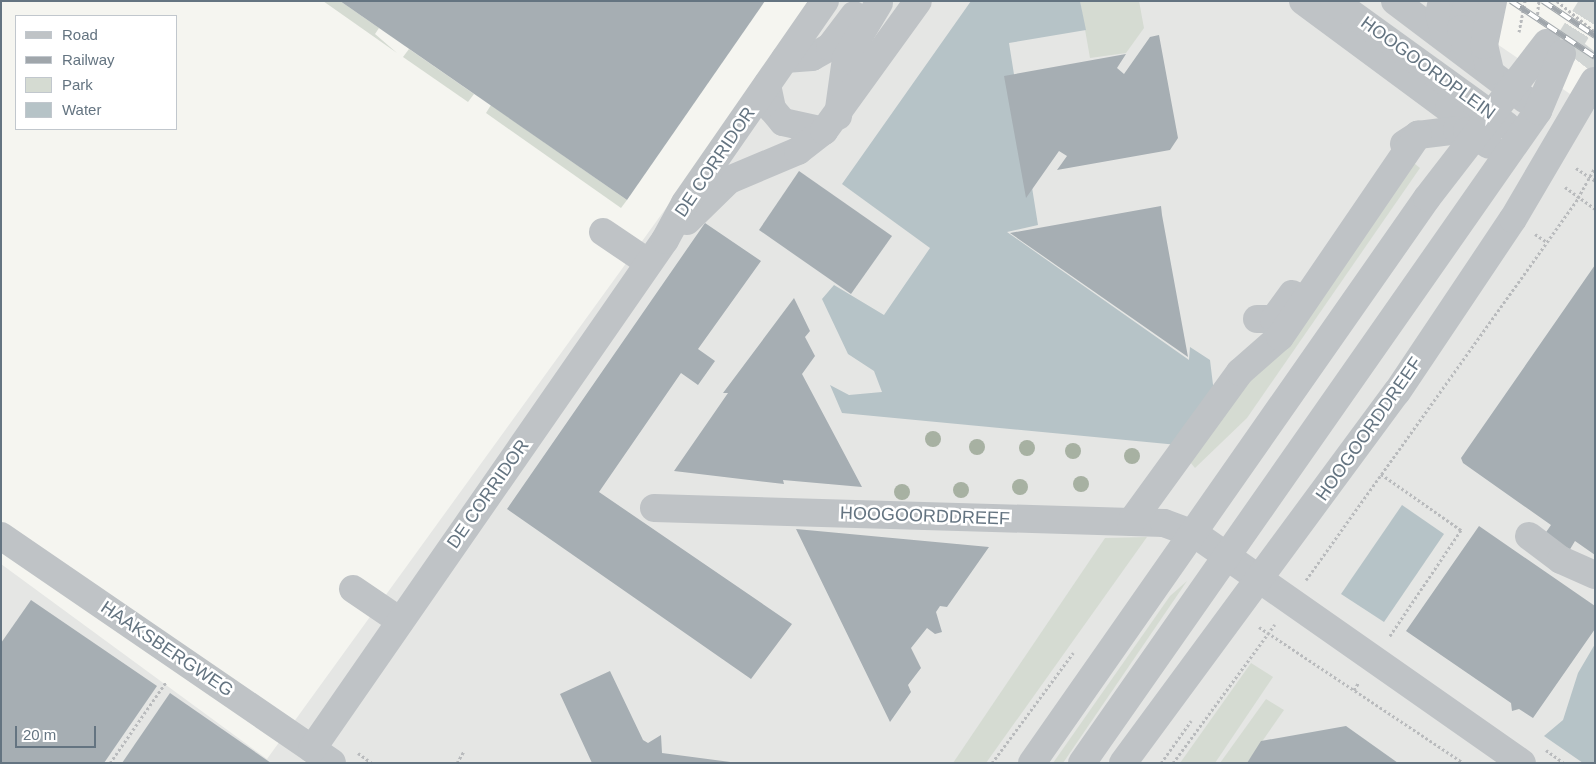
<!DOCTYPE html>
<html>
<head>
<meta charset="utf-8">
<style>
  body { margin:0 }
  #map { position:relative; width:1596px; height:764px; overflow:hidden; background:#f5f5f0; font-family:Helvetica,sans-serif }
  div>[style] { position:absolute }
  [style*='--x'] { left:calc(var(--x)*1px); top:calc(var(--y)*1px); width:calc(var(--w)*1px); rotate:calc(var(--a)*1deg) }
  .built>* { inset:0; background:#e5e6e4 }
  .green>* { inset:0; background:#d5dbd2 }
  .water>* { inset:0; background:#b6c3c7 }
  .building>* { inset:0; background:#a6aeb3 }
  .minor-tunnel>* { height:28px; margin-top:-14px; transform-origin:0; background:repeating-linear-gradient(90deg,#d1d5d4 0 28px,transparent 0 42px) }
  .path>* { height:3px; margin-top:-1.5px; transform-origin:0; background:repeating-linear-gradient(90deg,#b9bbbd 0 2.5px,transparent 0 5px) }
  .minor>* { height:28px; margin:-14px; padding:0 14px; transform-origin:14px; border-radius:14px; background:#bfc3c6 }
  .rail>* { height:5.5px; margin-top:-2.75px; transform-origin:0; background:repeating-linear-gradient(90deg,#fff 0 11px,#a0a6ab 0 22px); box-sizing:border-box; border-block:1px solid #a0a6ab }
  .trees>* { width:16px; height:16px; margin:-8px; border-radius:50%; background:#a7b1a2 }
  span { translate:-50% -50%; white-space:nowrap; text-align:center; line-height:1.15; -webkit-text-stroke:5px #fff; paint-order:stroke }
  .street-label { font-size:18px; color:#647481 }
  .frame { position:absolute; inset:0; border:2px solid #647481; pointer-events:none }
  .legend { position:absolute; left:15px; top:15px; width:162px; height:115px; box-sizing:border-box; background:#fff; border:1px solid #c1c7cd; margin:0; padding:6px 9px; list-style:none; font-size:15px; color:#647481 }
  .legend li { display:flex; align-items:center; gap:10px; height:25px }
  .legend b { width:25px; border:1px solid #c1c7cd }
  .scale { position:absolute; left:15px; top:726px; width:81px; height:22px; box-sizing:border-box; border:2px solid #647481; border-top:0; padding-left:6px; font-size:15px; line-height:18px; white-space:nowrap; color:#647481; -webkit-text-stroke:4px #fff; paint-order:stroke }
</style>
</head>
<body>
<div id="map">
  <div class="built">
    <i style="clip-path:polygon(816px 1px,1434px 1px,1595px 111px,1595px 763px,1px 763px,1px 564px,267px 759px)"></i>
  </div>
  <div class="green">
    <i style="clip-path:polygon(323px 1px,340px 1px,379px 28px,375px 34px,397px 53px)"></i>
    <i style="clip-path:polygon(1080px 1px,1139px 1px,1144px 28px,1126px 53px,1090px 58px)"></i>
    <i style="clip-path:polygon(409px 49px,474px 94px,468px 102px,403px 57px)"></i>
    <i style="clip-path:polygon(491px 105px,627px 200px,621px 208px,486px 113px)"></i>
    <i style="clip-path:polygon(1410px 160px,1420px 168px,1247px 418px,1195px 468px,1190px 462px)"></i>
    <i style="clip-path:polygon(1147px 537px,986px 763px,953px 763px,1105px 538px)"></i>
    <i style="clip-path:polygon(1187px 581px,1063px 763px,1053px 763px,1170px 596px)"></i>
    <i style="clip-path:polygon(1251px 663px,1273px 677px,1215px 763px,1180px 763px)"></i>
    <i style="clip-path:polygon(1266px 699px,1284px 710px,1247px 763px,1220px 763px)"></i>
  </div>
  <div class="water">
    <i style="clip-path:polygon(971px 1px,1080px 1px,1086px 30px,1009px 43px,1038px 225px,1007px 232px,1189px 360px,1190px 347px,1210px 360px,1214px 393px,1178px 445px,842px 413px,830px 385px,849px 395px,882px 392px,874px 371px,848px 354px,822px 299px,834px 285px,884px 315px,930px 248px,842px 184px)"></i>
    <i style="clip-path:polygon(1402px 505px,1444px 534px,1384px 622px,1341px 594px)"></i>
    <i style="clip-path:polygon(1595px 644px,1595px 763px,1583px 763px,1544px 736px,1563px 720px,1578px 673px)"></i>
  </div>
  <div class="building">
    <i style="clip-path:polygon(340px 1px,765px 1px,627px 200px)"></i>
    <i style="clip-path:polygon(1159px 35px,1178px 138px,1170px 150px,1057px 170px,1067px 156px,1059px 151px,1026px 198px,1004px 76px,1126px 54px,1117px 68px,1124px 74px,1150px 37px)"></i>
    <i style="clip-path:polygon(799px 171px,892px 236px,851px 294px,759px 230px)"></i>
    <i style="clip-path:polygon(1161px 206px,1162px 215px,1188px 357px,1010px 233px)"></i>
    <i style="clip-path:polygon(705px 223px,761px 261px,698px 349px,715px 361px,698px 385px,681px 373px,599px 492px,792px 624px,751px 679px,507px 509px)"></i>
    <i style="clip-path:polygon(1595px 265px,1595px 555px,1575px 541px,1569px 551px,1542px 538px,1551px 525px,1463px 463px,1461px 458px)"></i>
    <i style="clip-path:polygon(794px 298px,810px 331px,805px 337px,815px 356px,802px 374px,862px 487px,783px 480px,784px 484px,674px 471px,728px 393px,723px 393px)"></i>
    <i style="clip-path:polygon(1479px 526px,1595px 606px,1595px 629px,1533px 718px,1519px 709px,1512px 711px,1511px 703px,1406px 631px)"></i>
    <i style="clip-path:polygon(796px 529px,989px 547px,947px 607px,940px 606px,936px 612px,942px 632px,935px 634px,927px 628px,911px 648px,921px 668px,908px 685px,911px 692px,890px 722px)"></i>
    <i style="clip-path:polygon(31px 600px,157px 686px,104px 763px,1px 763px,1px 643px)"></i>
    <i style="clip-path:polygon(610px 671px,643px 740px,648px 743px,661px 735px,662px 753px,738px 763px,592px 763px,560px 694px)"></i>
    <i style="clip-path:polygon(170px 693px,271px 763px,122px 763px)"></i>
    <i style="clip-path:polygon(1346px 726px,1398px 763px,1247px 763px,1261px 741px)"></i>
  </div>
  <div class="minor-tunnel">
    <i style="--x:1562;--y:54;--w:62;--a:-58.1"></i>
    <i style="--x:1584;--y:66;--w:18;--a:-52"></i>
  </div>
  <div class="path">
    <i style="--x:1557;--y:1;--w:49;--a:39.2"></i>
    <i style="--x:1537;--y:19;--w:18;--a:-84"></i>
    <i style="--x:1519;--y:32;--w:32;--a:-79"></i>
    <i style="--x:1576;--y:168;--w:23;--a:34"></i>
    <i style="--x:1565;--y:187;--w:37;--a:36"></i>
    <i style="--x:1535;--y:234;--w:14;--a:34"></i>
    <i style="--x:1381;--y:474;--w:98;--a:35"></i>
    <i style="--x:1461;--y:530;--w:129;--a:123.9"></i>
    <i style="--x:1306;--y:580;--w:469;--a:-54.5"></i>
    <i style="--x:1578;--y:198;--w:35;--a:-61"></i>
    <i style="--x:1259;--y:627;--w:246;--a:33.6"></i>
    <i style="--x:1354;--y:690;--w:9;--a:-58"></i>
    <i style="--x:1546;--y:750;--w:22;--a:36"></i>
    <i style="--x:358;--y:753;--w:17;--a:36"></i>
    <i style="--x:110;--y:763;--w:98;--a:-55.3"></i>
    <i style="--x:457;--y:763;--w:14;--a:-60"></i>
    <i style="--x:992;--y:763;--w:137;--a:-53.6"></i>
    <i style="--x:1161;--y:763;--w:52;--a:-54.5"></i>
    <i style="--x:1173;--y:763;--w:172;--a:-53.7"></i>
  </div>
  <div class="minor">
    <i style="--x:1303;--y:1;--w:182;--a:36.5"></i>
    <i style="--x:1449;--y:109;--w:28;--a:51"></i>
    <i style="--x:1334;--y:1;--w:212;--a:35.8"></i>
    <i style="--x:1395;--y:1;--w:164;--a:37.1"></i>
    <i style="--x:1442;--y:1;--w:13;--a:103"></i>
    <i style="--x:1439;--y:14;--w:25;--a:74"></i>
    <i style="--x:1468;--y:1;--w:29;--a:104"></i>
    <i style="--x:1461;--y:29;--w:28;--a:72"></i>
    <i style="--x:785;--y:59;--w:27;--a:-4"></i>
    <i style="--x:812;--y:57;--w:21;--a:-29"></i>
    <i style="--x:830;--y:47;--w:40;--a:-53"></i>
    <i style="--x:1490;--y:71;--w:27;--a:-103"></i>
    <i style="--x:1484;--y:45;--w:45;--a:-78.4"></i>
    <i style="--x:767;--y:85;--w:25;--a:78"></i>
    <i style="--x:772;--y:109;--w:17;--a:50"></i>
    <i style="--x:783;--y:122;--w:42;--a:12.4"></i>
    <i style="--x:838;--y:116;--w:59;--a:-82.1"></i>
    <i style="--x:846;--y:58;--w:64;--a:-59"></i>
    <i style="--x:1404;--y:144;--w:17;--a:-33"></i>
    <i style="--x:1418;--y:135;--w:39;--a:-7"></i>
    <i style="--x:1457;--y:130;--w:10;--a:6"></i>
    <i style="--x:1467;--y:131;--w:26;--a:32"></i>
    <i style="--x:687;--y:221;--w:59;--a:-44.3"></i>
    <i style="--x:729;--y:180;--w:75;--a:-22.8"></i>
    <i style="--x:798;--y:151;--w:33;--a:-38"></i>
    <i style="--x:824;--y:131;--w:160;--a:-54.1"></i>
    <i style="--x:603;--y:232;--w:55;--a:34"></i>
    <i style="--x:1257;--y:319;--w:17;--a:0"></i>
    <i style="--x:1274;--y:319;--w:31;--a:-54"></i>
    <i style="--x:654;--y:508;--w:510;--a:1.68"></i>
    <i style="--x:1164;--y:523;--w:33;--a:20"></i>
    <i style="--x:1195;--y:534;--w:399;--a:35"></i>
    <i style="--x:1131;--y:522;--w:185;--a:-54"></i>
    <i style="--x:1240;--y:372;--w:53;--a:-41.2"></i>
    <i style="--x:1280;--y:337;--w:245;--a:-55.7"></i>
    <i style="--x:1;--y:536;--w:401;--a:34.4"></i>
    <i style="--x:1529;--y:536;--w:40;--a:37"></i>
    <i style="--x:1561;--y:560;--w:37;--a:24"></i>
    <i style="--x:353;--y:589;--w:57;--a:34.2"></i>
    <i style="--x:312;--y:749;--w:619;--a:-55.26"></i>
    <i style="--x:665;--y:240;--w:42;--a:-61.6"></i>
    <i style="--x:685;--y:203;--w:246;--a:-55.3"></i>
    <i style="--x:1032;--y:763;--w:689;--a:-55.04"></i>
    <i style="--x:1427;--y:198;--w:196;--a:-52.3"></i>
    <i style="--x:1082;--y:763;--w:796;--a:-55.03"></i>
    <i style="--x:1538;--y:111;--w:62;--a:-67.2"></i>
    <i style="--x:1123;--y:763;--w:461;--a:-53.6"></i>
    <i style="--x:1397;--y:392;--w:208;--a:-56.2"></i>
    <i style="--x:1513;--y:219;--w:160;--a:-59.6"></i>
  </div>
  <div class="rail">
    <i style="--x:1511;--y:1;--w:101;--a:33.7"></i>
    <i style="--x:1543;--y:1;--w:63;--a:33.9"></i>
  </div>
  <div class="trees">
    <i style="left:933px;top:439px"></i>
    <i style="left:977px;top:447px"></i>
    <i style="left:1027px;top:448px"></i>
    <i style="left:1073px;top:451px"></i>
    <i style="left:1132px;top:456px"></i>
    <i style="left:1081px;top:484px"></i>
    <i style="left:1020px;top:487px"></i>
    <i style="left:961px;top:490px"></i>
    <i style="left:902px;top:492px"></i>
  </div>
  <div class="street-label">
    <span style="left:1428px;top:68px;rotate:36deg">HOOGOORDPLEIN</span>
    <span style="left:715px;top:162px;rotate:-56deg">DE CORRIDOR</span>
    <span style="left:1369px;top:429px;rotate:-55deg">HOOGOORDDREEF</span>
    <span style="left:488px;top:494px;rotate:-55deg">DE CORRIDOR</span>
    <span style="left:925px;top:516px;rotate:2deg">HOOGOORDDREEF</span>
    <span style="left:167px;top:649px;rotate:34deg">HAAKSBERGWEG</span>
  </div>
  <div class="frame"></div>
  <ul class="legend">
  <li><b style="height:6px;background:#bfc3c6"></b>Road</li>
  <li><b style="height:6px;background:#a0a6ab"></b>Railway</li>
  <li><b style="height:14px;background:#d5dbd2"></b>Park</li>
  <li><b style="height:14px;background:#b6c3c7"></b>Water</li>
  </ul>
  <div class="scale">20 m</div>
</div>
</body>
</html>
